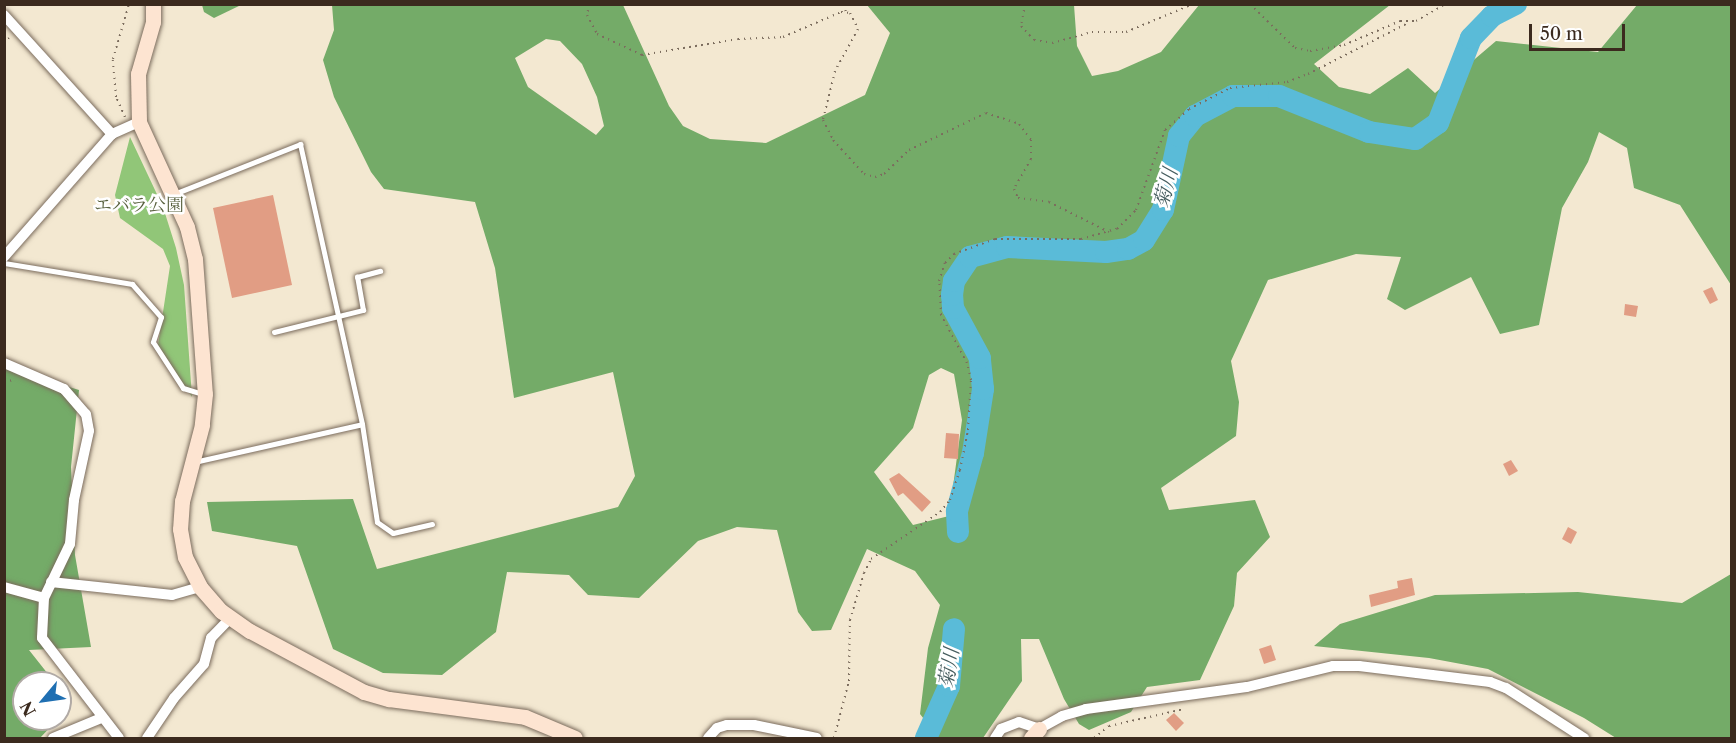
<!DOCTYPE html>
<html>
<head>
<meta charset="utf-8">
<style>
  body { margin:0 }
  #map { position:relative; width:1736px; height:743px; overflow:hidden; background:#f3e8d1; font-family:"Libre Caslon Text","Noto Serif JP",serif }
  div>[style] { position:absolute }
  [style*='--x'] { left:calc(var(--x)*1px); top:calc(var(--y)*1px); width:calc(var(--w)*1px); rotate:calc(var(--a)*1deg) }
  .green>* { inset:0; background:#91c678 }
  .forest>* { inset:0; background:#74ab68 }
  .river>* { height:22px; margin:-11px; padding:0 11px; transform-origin:11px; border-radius:11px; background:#5abbd8 }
  .building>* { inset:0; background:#e19d84 }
  .path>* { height:2px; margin-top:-1px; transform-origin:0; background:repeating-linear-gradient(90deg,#7b6c5d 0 1.5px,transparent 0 6px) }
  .roads { filter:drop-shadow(0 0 2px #7b6c5d) drop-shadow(0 0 2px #7b6c5d) }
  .lane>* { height:5px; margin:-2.5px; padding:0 2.5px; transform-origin:2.5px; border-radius:2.5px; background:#fff }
  .street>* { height:10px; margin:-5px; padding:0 5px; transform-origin:5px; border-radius:5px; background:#fff }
  .secondary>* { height:15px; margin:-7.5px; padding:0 7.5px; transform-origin:7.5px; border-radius:7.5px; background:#fde4d1 }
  span { translate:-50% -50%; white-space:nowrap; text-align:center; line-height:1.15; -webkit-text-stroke:5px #fff; paint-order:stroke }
  .park-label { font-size:18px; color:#59613e }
  .water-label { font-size:20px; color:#465d5f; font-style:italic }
  .frame { position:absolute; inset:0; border:6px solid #3b2a1e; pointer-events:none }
  .north { position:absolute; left:12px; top:671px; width:60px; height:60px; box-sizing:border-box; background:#fff; border:2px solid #b1aaa5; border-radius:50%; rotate:241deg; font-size:16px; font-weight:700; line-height:24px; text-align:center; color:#3b2a1e }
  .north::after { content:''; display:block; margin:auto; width:21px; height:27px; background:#1f6fb2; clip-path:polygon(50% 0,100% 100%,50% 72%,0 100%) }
  .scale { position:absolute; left:1529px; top:24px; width:96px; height:27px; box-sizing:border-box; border:3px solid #3b2a1e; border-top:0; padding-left:8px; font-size:18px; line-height:21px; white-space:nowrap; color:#3b2a1e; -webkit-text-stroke:4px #fff; paint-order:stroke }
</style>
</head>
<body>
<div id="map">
  <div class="green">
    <i style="clip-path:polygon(130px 137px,163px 207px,176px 248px,184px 285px,192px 397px,158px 345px,170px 266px,163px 249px,120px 218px,115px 195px)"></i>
  </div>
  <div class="forest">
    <i style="clip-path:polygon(202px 5px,202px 4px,241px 5px,214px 18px,204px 12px)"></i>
    <i style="clip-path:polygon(evenodd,332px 5px,623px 5px,669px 106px,683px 126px,710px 139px,766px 143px,865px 95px,890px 33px,867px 5px,1074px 5px,1077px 46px,1092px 76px,1118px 71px,1161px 52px,1199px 5px,1390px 5px,1314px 64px,1339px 87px,1370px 94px,1408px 68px,1435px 93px,1496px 41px,1598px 52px,1637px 5px,1731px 5px,1731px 285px,1680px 205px,1634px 188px,1627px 148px,1599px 132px,1588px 162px,1562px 208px,1539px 325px,1500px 334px,1471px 277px,1405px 310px,1387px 299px,1401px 257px,1356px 254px,1268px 280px,1231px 361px,1239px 402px,1236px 436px,1161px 488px,1169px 510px,1255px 500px,1270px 537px,1237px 573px,1234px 606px,1200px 680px,1147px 687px,1131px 712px,1089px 730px,1079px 724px,1064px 699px,1039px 639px,1021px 639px,1022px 681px,983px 738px,939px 738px,920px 714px,928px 648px,940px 605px,915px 571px,867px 549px,831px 630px,812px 631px,798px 612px,777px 530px,737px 527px,698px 541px,639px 598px,588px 595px,569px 575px,507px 572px,496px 632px,442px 675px,383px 673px,333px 649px,297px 546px,212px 531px,207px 502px,353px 499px,377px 569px,618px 507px,635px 476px,613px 372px,514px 398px,495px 268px,475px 202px,384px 189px,371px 172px,334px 97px,323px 60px,334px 30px,332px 5px,546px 39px,560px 41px,582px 64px,597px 97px,604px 126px,596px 135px,528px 87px,515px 58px,546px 39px,332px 5px,941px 368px,954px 374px,962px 420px,949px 516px,913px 525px,874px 472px,913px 428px,929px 375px,941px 368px)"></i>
    <i style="clip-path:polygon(4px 367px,79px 390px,71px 467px,75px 555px,91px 647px,29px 650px,48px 674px,63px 679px,67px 704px,60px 717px,60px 683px,24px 683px,24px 719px,58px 719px,40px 738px,5px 738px)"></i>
    <i style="clip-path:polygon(1731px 574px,1731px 738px,1616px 738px,1584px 718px,1488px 669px,1429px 658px,1314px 646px,1340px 624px,1435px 595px,1578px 592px,1682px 603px)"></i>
  </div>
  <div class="river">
    <i style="--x:958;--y:532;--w:21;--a:-93"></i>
    <i style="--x:957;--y:511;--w:60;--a:-74.6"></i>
    <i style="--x:973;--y:453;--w:65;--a:-81.1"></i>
    <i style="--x:983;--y:389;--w:31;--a:-96"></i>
    <i style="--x:980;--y:358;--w:57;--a:-118.4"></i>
    <i style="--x:953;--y:308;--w:13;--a:-94"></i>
    <i style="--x:952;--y:295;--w:14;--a:-82"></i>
    <i style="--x:954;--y:281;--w:29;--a:-56"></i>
    <i style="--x:970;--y:257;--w:38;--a:-15"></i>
    <i style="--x:1007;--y:247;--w:99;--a:2.9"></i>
    <i style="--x:1106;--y:252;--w:22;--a:-8"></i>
    <i style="--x:1128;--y:249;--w:18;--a:-29"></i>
    <i style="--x:1144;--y:240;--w:36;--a:-58"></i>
    <i style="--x:1163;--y:210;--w:76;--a:-77.8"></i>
    <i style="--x:1179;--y:136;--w:26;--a:-51"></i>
    <i style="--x:1195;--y:116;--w:43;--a:-27.8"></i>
    <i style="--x:1233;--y:96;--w:46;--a:0"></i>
    <i style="--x:1279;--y:96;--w:97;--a:21.8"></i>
    <i style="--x:1369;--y:132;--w:47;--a:8.7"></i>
    <i style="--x:1415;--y:139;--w:28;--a:-35"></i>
    <i style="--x:1438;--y:123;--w:91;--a:-68.8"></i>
    <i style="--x:1471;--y:38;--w:30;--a:-46"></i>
    <i style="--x:1492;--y:16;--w:27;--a:-27"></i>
    <i style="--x:926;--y:738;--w:57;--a:-66.1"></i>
    <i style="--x:949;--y:686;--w:57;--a:-85"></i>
  </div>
  <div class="building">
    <i style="clip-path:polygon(273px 195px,292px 285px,232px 298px,213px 208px)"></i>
    <i style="clip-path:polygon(1712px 287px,1718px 300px,1710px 304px,1703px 291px)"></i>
    <i style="clip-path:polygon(1625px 304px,1638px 306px,1636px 317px,1624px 315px)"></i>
    <i style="clip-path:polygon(946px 433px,959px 434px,958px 459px,944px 458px)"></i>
    <i style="clip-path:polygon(1511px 460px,1518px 471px,1509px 476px,1503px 464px)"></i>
    <i style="clip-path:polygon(899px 473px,931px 502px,922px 512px,903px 493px,898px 496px,889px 479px)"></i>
    <i style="clip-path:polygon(1568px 527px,1577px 532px,1571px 544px,1562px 539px)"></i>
    <i style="clip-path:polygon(1412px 578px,1415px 595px,1371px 607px,1369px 595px,1398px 588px,1397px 581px)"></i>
    <i style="clip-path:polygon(1271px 645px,1276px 660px,1264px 664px,1259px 649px)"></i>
    <i style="clip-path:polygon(1174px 713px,1184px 723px,1176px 731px,1166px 720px)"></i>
  </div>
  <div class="path">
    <i style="--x:589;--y:4;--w:11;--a:100"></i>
    <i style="--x:587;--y:15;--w:21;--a:62"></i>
    <i style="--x:597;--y:34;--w:50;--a:25"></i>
    <i style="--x:642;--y:55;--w:97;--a:-9.5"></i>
    <i style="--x:738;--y:39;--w:45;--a:-2.5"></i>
    <i style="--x:783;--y:37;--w:63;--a:-23.3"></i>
    <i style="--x:841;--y:12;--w:9;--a:6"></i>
    <i style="--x:850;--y:13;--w:18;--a:63"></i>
    <i style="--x:858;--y:29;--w:48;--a:118.7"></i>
    <i style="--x:835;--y:71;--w:50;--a:103.8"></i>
    <i style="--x:823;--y:120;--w:22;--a:63"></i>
    <i style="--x:833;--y:140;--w:46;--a:47.6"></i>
    <i style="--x:864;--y:174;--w:11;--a:15"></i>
    <i style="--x:875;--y:177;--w:9;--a:-18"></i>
    <i style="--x:884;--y:174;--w:35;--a:-44"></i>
    <i style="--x:909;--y:150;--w:85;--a:-25.7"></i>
    <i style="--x:986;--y:113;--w:35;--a:18"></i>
    <i style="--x:1019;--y:124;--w:20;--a:53"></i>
    <i style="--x:1031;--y:140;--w:19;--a:90"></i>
    <i style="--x:1031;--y:159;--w:34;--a:120"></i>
    <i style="--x:1014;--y:189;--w:10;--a:66"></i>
    <i style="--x:1018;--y:198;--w:31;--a:7"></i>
    <i style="--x:1049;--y:202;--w:67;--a:26.6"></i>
    <i style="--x:844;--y:4;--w:8;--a:76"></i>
    <i style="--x:1025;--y:4;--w:22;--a:100"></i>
    <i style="--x:1021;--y:26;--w:19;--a:47"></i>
    <i style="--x:1034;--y:40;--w:18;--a:9"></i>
    <i style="--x:1052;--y:43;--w:41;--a:-15.4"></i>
    <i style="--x:1092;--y:32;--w:34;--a:0"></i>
    <i style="--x:1126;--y:32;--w:73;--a:-22.7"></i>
    <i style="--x:1250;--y:4;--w:63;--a:44.4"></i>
    <i style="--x:1295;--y:48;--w:15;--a:11"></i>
    <i style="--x:1310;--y:51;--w:35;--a:-10"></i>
    <i style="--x:1344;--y:45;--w:61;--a:-23.2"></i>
    <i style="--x:1400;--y:21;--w:16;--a:0"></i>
    <i style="--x:1416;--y:21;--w:34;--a:-30"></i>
    <i style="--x:4;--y:43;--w:7;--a:-45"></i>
    <i style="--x:125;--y:117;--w:22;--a:-114"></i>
    <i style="--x:116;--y:97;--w:38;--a:-95"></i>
    <i style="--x:113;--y:59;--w:57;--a:-73.8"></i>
    <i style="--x:4;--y:382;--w:9;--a:-13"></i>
    <i style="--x:834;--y:738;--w:59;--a:-75.3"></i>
    <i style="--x:849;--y:681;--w:61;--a:-89.1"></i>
    <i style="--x:850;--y:620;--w:49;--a:-73.4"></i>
    <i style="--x:864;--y:573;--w:16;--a:-63"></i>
    <i style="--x:871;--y:559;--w:83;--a:-34.3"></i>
    <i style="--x:940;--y:512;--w:16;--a:-50"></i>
    <i style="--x:950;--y:500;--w:32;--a:-72"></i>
    <i style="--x:960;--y:470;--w:41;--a:-78.7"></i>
    <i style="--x:968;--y:430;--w:50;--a:-86.6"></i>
    <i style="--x:971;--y:380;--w:17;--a:-103"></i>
    <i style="--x:967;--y:363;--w:55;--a:-118.4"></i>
    <i style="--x:941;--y:315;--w:34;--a:-93"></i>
    <i style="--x:939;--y:281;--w:19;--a:-72"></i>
    <i style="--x:945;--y:263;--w:13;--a:-45"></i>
    <i style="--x:954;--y:254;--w:44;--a:-20.1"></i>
    <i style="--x:995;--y:239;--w:86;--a:0"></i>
    <i style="--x:1081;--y:239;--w:37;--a:-16"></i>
    <i style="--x:1117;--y:229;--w:27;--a:-45"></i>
    <i style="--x:1136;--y:210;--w:85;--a:-70.1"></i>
    <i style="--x:1165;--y:130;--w:32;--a:-41"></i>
    <i style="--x:1189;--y:109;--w:46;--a:-27.1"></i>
    <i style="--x:1230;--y:88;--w:57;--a:-6"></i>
    <i style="--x:1287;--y:82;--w:22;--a:-21"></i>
    <i style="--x:1308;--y:74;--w:112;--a:-27"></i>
    <i style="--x:1094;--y:738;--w:19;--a:-39"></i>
    <i style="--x:1109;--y:726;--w:77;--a:-12.8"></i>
  </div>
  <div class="roads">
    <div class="lane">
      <i style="--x:174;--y:194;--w:136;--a:-21.6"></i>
      <i style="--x:300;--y:144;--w:287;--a:77.5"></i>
      <i style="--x:362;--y:424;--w:99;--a:81.3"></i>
      <i style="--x:377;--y:522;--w:19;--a:35"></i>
      <i style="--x:393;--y:533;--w:40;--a:-13"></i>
      <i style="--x:4;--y:263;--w:130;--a:9.3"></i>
      <i style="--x:132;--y:284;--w:44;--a:48.7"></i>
      <i style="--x:161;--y:317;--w:26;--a:108"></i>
      <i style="--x:153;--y:342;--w:55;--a:56.9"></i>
      <i style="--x:183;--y:388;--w:21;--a:17"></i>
      <i style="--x:274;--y:332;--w:92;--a:-13.9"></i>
      <i style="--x:363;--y:310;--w:34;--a:-100"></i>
      <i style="--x:357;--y:277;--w:24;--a:-15"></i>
      <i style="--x:194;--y:462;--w:172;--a:-12.7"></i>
    </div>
    <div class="street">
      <i style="--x:4;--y:15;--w:161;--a:47.8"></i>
      <i style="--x:4;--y:257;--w:164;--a:-48.7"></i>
      <i style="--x:112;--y:134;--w:30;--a:-24"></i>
      <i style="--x:4;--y:363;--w:65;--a:23.4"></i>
      <i style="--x:64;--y:389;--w:33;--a:49"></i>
      <i style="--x:86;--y:414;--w:17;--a:80"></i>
      <i style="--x:89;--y:431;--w:71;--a:102.3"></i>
      <i style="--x:74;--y:500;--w:44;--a:95.2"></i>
      <i style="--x:70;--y:544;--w:60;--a:115.7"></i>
      <i style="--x:44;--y:598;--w:40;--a:92.9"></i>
      <i style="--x:42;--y:638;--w:126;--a:52.4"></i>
      <i style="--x:51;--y:582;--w:122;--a:6.1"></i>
      <i style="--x:172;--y:595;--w:29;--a:-16"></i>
      <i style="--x:4;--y:587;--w:41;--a:15.4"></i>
      <i style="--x:53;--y:738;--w:52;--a:-22.6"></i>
      <i style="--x:147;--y:738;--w:48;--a:-56"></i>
      <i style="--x:174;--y:698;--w:45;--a:-48.6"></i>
      <i style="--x:204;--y:664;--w:27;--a:-75"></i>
      <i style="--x:211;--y:638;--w:28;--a:-46"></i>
      <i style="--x:708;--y:738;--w:13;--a:-48"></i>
      <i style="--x:717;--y:728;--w:10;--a:-17"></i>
      <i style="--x:727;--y:725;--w:27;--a:0"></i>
      <i style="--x:754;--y:725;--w:64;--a:11.7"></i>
      <i style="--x:995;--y:738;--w:11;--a:-56"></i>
      <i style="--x:1001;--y:729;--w:19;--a:-21"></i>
      <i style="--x:1019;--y:722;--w:21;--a:19"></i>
      <i style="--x:1039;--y:729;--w:26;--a:-29"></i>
      <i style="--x:1062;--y:716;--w:25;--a:-16"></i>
      <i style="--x:1086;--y:709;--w:162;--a:-7.8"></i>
      <i style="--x:1247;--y:687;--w:89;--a:-13.7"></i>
      <i style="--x:1333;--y:666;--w:26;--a:0"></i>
      <i style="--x:1359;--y:666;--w:132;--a:7"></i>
      <i style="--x:1490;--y:682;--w:17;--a:21"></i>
      <i style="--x:1506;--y:688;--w:93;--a:32.7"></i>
    </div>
    <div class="secondary">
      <i style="--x:153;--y:4;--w:18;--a:90"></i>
      <i style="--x:153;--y:22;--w:54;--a:106.1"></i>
      <i style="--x:138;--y:74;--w:48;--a:88.8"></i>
      <i style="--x:139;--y:122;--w:115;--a:65.4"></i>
      <i style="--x:187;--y:227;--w:33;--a:76"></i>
      <i style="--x:195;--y:259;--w:135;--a:85.8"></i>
      <i style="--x:205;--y:394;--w:31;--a:96"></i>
      <i style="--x:202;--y:425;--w:79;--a:104.7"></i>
      <i style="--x:182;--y:501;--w:28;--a:94"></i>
      <i style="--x:180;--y:529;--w:28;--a:80"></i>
      <i style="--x:185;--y:557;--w:34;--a:63"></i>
      <i style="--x:200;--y:587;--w:32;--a:49"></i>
      <i style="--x:221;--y:611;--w:35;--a:35"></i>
      <i style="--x:250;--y:631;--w:129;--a:28.2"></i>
      <i style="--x:364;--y:692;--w:26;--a:16"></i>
      <i style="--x:389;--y:699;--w:137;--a:7.5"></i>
      <i style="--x:525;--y:717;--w:54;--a:22.8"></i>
      <i style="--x:1031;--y:738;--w:12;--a:-48"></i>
    </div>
  </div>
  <div class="park-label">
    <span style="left:139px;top:205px">エバラ公園</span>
  </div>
  <div class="water-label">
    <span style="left:1166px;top:188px;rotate:-75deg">菊川</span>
    <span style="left:949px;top:668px;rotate:-81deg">菊川</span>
  </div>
  <div class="frame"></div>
  <div class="north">N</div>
  <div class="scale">50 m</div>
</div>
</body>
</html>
